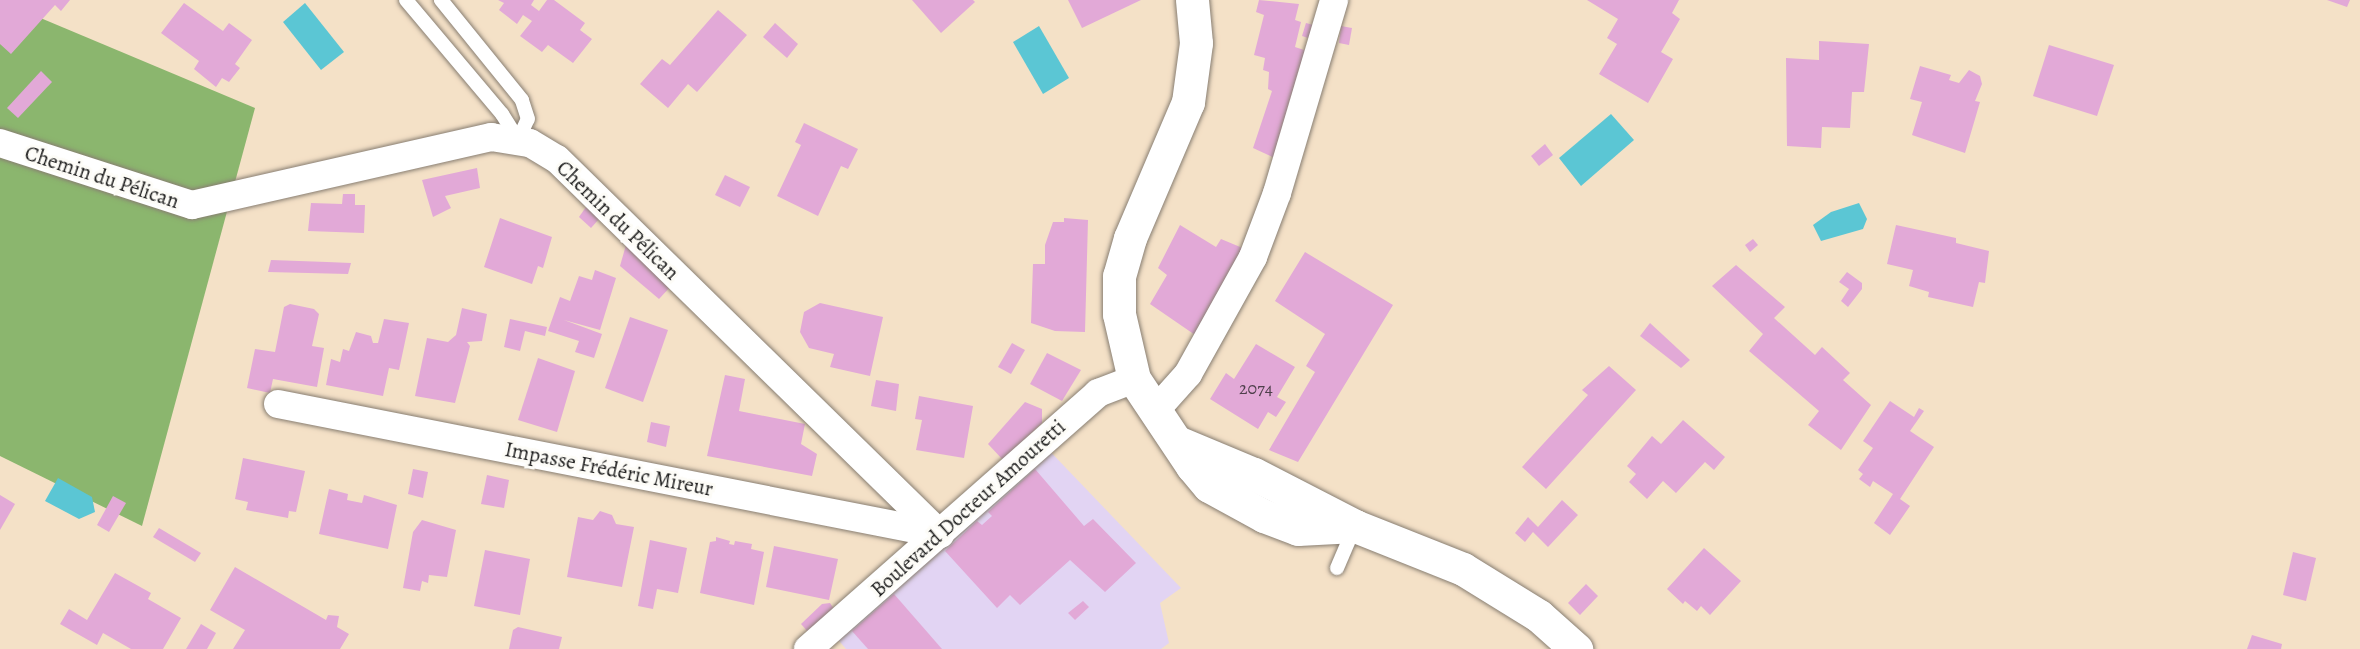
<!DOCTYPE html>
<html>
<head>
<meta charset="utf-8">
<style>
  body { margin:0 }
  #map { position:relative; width:2360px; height:649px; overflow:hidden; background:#f4e1c7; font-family:Alegreya,serif }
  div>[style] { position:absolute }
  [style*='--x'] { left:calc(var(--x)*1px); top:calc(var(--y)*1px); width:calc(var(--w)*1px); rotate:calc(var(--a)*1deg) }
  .built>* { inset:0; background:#e2d4f3 }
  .forest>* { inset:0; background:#8bb66e }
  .water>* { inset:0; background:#5bc6d4 }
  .building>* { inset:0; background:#e2a9d7 }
  .roads { filter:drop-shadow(0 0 2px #887e72) drop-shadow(0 0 2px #887e72) }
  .service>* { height:14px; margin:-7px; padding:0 7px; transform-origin:7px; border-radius:7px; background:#fff }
  .minor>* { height:28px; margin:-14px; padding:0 14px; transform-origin:14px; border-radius:14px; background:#fff }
  .tertiary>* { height:33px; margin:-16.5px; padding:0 16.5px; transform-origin:16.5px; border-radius:16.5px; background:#fff }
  span { translate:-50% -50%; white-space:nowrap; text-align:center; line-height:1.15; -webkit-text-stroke:6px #fdfcf7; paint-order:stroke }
  .number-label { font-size:18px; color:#4e3f4b }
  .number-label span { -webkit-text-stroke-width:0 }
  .street-label { font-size:21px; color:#1c1c1c }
</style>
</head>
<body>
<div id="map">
  <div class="built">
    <i style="clip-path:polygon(1042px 443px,1181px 588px,1160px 603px,1169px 643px,1161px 649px,846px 649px,830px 630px)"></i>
  </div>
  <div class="forest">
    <i style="clip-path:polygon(0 1px,255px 108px,142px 526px,0 456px)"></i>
  </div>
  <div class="water">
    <i style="clip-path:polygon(305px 3px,344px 52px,321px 70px,283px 22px)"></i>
    <i style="clip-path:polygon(1039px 26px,1069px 78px,1043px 94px,1013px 42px)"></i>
    <i style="clip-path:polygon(1611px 114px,1634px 140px,1581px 186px,1559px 158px)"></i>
    <i style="clip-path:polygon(1859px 203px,1867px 219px,1863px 229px,1821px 241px,1813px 225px,1831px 212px)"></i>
    <i style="clip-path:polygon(58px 478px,92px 497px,95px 512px,79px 519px,45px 501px)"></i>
  </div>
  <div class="building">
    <i style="clip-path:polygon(0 0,70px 0,61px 11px,55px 5px,11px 54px,0 44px)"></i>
    <i style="clip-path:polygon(498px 0,534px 0,531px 5px,539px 11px,547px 0,554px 0,585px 23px,580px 30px,592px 39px,573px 63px,548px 45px,542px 52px,520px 36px,532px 21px,523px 15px,517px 24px,499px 10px,504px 3px)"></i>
    <i style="clip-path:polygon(912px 0,973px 0,975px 2px,941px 33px)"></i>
    <i style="clip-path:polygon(1068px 0,1141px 0,1082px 28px)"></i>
    <i style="clip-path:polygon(1259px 0,1299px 4px,1295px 20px,1301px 22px,1295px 47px,1310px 52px,1281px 161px,1253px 148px,1272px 91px,1268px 89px,1269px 72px,1263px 70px,1265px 58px,1254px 55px,1264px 15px,1256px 12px)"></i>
    <i style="clip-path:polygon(1587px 0,1679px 0,1672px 13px,1680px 19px,1661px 52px,1673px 59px,1648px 103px,1599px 74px,1617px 44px,1607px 38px,1618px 19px)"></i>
    <i style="clip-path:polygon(2327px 0,2350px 0,2347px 7px)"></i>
    <i style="clip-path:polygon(184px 3px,223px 31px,229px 23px,252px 40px,235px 64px,240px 68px,229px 82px,222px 78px,216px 87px,194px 69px,199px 61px,161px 33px)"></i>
    <i style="clip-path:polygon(718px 10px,747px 35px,697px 92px,688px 84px,668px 108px,640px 84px,662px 59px,670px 65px)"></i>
    <i style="clip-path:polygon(775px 23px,798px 44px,787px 58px,763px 37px)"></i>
    <i style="clip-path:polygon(1306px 23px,1317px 26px,1314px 40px,1302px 36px)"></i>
    <i style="clip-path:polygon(1341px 26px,1352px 28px,1349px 45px,1339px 43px)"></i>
    <i style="clip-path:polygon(1819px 41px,1869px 44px,1864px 92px,1852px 92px,1850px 128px,1822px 127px,1821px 148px,1787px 146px,1786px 58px,1819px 60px)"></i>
    <i style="clip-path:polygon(2049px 45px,2114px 65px,2097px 116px,2033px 96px)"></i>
    <i style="clip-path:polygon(1920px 66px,1951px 75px,1949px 80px,1959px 83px,1969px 70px,1980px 76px,1982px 84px,1975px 101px,1980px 102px,1965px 153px,1912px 135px,1922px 102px,1910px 99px)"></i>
    <i style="clip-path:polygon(41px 71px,52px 82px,18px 118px,7px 108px)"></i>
    <i style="clip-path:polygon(804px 123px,858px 149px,848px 169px,841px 166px,818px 216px,777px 196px,801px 145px,795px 142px)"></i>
    <i style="clip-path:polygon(1545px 144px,1553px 155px,1539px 166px,1531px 156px)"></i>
    <i style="clip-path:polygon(477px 168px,480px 188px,445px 196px,451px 208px,433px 217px,422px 180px)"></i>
    <i style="clip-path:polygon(725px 175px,750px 187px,740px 207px,715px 195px)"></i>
    <i style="clip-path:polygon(343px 194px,355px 194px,355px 205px,365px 205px,364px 233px,308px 231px,311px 203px,342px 204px)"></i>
    <i style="clip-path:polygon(586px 207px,599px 219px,591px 228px,579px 217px)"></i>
    <i style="clip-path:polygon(500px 218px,552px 237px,543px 268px,538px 266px,532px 284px,484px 267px)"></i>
    <i style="clip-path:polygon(1064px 218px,1088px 220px,1085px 332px,1055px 331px,1031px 323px,1033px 264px,1045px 264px,1045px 245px,1053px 222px,1064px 222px)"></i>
    <i style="clip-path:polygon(1180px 225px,1216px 247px,1221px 239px,1245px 249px,1198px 337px,1150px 304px,1167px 275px,1158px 268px)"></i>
    <i style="clip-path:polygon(1896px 225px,1956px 238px,1956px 243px,1989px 251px,1985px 283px,1979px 282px,1973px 307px,1928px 297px,1929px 292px,1909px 286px,1913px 270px,1887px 264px)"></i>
    <i style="clip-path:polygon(1753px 239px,1758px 245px,1750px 252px,1745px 245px)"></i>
    <i style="clip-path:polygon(626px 245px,672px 285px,659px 299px,620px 266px)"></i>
    <i style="clip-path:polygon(1305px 252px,1393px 305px,1298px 462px,1269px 450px,1315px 372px,1306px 366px,1325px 334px,1275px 301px)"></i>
    <i style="clip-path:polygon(271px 260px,327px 262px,351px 263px,348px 274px,268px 272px)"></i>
    <i style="clip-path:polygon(1736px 265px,1785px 307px,1774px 318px,1815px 355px,1822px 347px,1850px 373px,1843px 380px,1871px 405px,1841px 450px,1808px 425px,1819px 411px,1749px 351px,1763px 334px,1712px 286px)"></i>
    <i style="clip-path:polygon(595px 270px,616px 278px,600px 330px,564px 320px,602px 334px,594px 358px,575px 352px,579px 341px,548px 331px,560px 297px,570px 301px,579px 276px,592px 280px)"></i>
    <i style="clip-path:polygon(1847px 272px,1862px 283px,1862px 289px,1848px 307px,1841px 301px,1849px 289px,1839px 282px)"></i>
    <i style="clip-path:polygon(820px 303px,883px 317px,870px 376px,830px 367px,834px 354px,809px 348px,800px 332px,804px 312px)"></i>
    <i style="clip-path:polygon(290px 304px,314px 309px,319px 314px,312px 346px,324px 348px,317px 387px,273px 379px,270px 393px,247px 388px,255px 349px,275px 352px,284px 307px)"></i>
    <i style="clip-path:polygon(462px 308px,487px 314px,482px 341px,467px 342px,470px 346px,455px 403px,415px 396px,427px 338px,448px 342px,456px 335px)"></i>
    <i style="clip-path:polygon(630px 317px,668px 330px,643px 402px,605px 388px)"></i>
    <i style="clip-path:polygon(384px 319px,409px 323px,399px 370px,389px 368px,383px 396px,326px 385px,331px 359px,340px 362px,343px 349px,349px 351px,356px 332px,371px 336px,373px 343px,378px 343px)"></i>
    <i style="clip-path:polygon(510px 319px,547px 327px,545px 336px,525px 331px,520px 351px,504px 347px)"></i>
    <i style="clip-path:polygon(1650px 323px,1690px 360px,1681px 368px,1640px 336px)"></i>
    <i style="clip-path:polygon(1012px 343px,1025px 350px,1011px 374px,998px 367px)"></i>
    <i style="clip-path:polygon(1256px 344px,1295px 367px,1277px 397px,1286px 402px,1276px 417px,1268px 412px,1258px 429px,1210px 399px,1226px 373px,1234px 379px)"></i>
    <i style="clip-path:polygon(1047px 353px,1081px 370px,1062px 401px,1030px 384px)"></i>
    <i style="clip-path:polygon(538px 358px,575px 371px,557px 432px,518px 420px)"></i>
    <i style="clip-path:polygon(1609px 366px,1636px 390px,1546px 489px,1522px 467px,1588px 395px,1582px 390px)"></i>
    <i style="clip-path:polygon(725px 375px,745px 379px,739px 411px,805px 424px,801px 444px,817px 454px,812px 476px,707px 456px)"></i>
    <i style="clip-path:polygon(876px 380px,899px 384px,896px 411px,871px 406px)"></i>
    <i style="clip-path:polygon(919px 396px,973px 406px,964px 458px,916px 450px,922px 420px,915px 419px)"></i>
    <i style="clip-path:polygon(1890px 401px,1914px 417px,1919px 408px,1924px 411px,1910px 431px,1934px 447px,1900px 499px,1910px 506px,1890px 535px,1874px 523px,1893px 494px,1873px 481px,1870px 487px,1859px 479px,1863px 474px,1858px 470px,1873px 448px,1863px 441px)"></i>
    <i style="clip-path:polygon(1025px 402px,1042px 409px,1042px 423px,1003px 460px,988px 444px)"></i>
    <i style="clip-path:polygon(1683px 420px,1725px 457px,1714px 470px,1705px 462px,1676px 493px,1663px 481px,1647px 499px,1629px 482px,1636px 474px,1627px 466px,1652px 436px,1661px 444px)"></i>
    <i style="clip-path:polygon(651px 422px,670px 426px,666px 447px,647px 442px)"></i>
    <i style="clip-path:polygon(243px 458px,305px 471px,296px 512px,289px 511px,288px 518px,246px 510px,248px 502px,235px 499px)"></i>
    <i style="clip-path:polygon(413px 469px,428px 472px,423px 498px,408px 494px)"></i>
    <i style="clip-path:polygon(1035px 469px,1084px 526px,1093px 519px,1136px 563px,1105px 592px,1070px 560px,1020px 605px,1010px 595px,997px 608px,945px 551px,977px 521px,982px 525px,992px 516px,988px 512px)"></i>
    <i style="clip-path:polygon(487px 475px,509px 480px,504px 508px,481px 504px)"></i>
    <i style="clip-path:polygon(329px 489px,348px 494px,347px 500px,362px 503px,364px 495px,397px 505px,388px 549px,319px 534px)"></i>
    <i style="clip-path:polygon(0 495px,15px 504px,0 530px)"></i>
    <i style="clip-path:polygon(113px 496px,126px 503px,109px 532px,97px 525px)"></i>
    <i style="clip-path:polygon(1562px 500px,1578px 515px,1548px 547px,1533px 532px,1525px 542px,1515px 533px,1528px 517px,1538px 527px)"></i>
    <i style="clip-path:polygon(600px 511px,612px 515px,616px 524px,634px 527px,622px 587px,567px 577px,578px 517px,593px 520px)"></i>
    <i style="clip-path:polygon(422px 520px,456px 530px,447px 577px,429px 575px,428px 583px,422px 581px,420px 591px,403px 588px,413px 532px)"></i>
    <i style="clip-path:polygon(159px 528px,201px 553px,195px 562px,153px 537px)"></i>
    <i style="clip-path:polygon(716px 537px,730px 541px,729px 544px,734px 545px,735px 541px,752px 544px,751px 549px,764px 552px,754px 605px,700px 593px,710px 542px,716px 541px)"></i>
    <i style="clip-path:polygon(650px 540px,687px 548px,678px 593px,657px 589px,653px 609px,638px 606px)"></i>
    <i style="clip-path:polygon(774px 546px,838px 559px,829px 600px,766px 587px)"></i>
    <i style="clip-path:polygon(1704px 548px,1741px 581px,1710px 615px,1701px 606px,1697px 611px,1685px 601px,1683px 604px,1667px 589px)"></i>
    <i style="clip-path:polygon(485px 550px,530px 559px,520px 615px,474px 606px)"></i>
    <i style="clip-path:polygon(2293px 552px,2316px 558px,2306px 601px,2283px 595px)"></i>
    <i style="clip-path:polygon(235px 567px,326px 620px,328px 615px,339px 616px,337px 627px,349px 634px,340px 649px,233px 649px,245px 630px,210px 610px)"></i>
    <i style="clip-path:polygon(115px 573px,151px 593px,148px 599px,181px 618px,163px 649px,131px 649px,103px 633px,97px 645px,60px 624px,69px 609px,87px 620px)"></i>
    <i style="clip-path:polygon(1586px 584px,1598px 596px,1580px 615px,1568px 603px)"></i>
    <i style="clip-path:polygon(894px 594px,942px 649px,868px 649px,852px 631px)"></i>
    <i style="clip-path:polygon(1083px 601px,1089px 607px,1075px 620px,1068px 613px)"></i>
    <i style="clip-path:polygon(830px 603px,834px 609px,808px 632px,801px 624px,822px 604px)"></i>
    <i style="clip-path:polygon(201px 624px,216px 633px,207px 649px,186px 649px)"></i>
    <i style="clip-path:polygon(518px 627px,562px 637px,559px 649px,509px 649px,513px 630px)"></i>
    <i style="clip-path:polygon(2252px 635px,2282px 644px,2281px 649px,2247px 649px)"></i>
  </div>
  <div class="roads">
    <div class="service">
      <i style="--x:406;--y:0;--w:149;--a:49.9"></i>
      <i style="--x:502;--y:114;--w:31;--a:58"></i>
      <i style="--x:518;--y:140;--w:23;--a:-65"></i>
      <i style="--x:528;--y:119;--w:20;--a:-108"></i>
      <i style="--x:522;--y:100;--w:129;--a:-129"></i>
      <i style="--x:1337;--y:568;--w:46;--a:-66.8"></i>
    </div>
    <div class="minor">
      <i style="--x:0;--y:143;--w:202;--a:17.9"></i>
      <i style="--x:192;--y:205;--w:307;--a:-12.8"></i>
      <i style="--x:491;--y:137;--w:39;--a:9"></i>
      <i style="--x:530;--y:143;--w:31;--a:31"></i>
      <i style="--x:557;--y:159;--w:536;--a:44.4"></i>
      <i style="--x:278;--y:404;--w:675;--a:11.11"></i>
      <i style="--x:1154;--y:412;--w:51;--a:-48.2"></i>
      <i style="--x:1188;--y:374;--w:134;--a:-60.9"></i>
      <i style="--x:1253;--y:257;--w:68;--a:-69.4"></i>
      <i style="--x:1277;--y:193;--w:201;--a:-73.5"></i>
      <i style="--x:808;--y:649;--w:387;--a:-41.4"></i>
      <i style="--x:1098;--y:393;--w:39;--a:-21"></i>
    </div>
    <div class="tertiary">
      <i style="--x:1192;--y:0;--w:43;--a:84.7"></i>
      <i style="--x:1196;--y:43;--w:60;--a:97.7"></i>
      <i style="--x:1188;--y:102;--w:148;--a:113.1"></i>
      <i style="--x:1130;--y:238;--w:40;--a:106"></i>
      <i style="--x:1119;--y:276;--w:38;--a:90"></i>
      <i style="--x:1119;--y:314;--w:67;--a:77"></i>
      <i style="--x:1134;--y:379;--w:105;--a:56.3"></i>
      <i style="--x:1192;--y:466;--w:26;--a:50"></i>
      <i style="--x:1209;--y:486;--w:63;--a:28.6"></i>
      <i style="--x:1264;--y:516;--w:36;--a:21"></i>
      <i style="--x:1298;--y:529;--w:57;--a:-3"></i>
      <i style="--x:1177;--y:442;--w:83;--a:22.6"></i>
      <i style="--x:1254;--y:474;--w:114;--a:27.2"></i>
      <i style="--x:1355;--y:526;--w:116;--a:21.7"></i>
      <i style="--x:1463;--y:569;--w:89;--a:31.7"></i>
      <i style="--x:1539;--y:616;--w:50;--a:41.7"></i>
    </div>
  </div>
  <div class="number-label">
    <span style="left:1256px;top:388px">2074</span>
  </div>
  <div class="street-label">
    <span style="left:102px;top:177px;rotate:18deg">Chemin du Pélican</span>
    <span style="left:618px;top:220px;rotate:44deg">Chemin du Pélican</span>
    <span style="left:609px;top:469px;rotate:11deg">Impasse Frédéric Mireur</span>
    <span style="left:968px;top:508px;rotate:-42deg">Boulevard Docteur Amouretti</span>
  </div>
</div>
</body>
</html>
